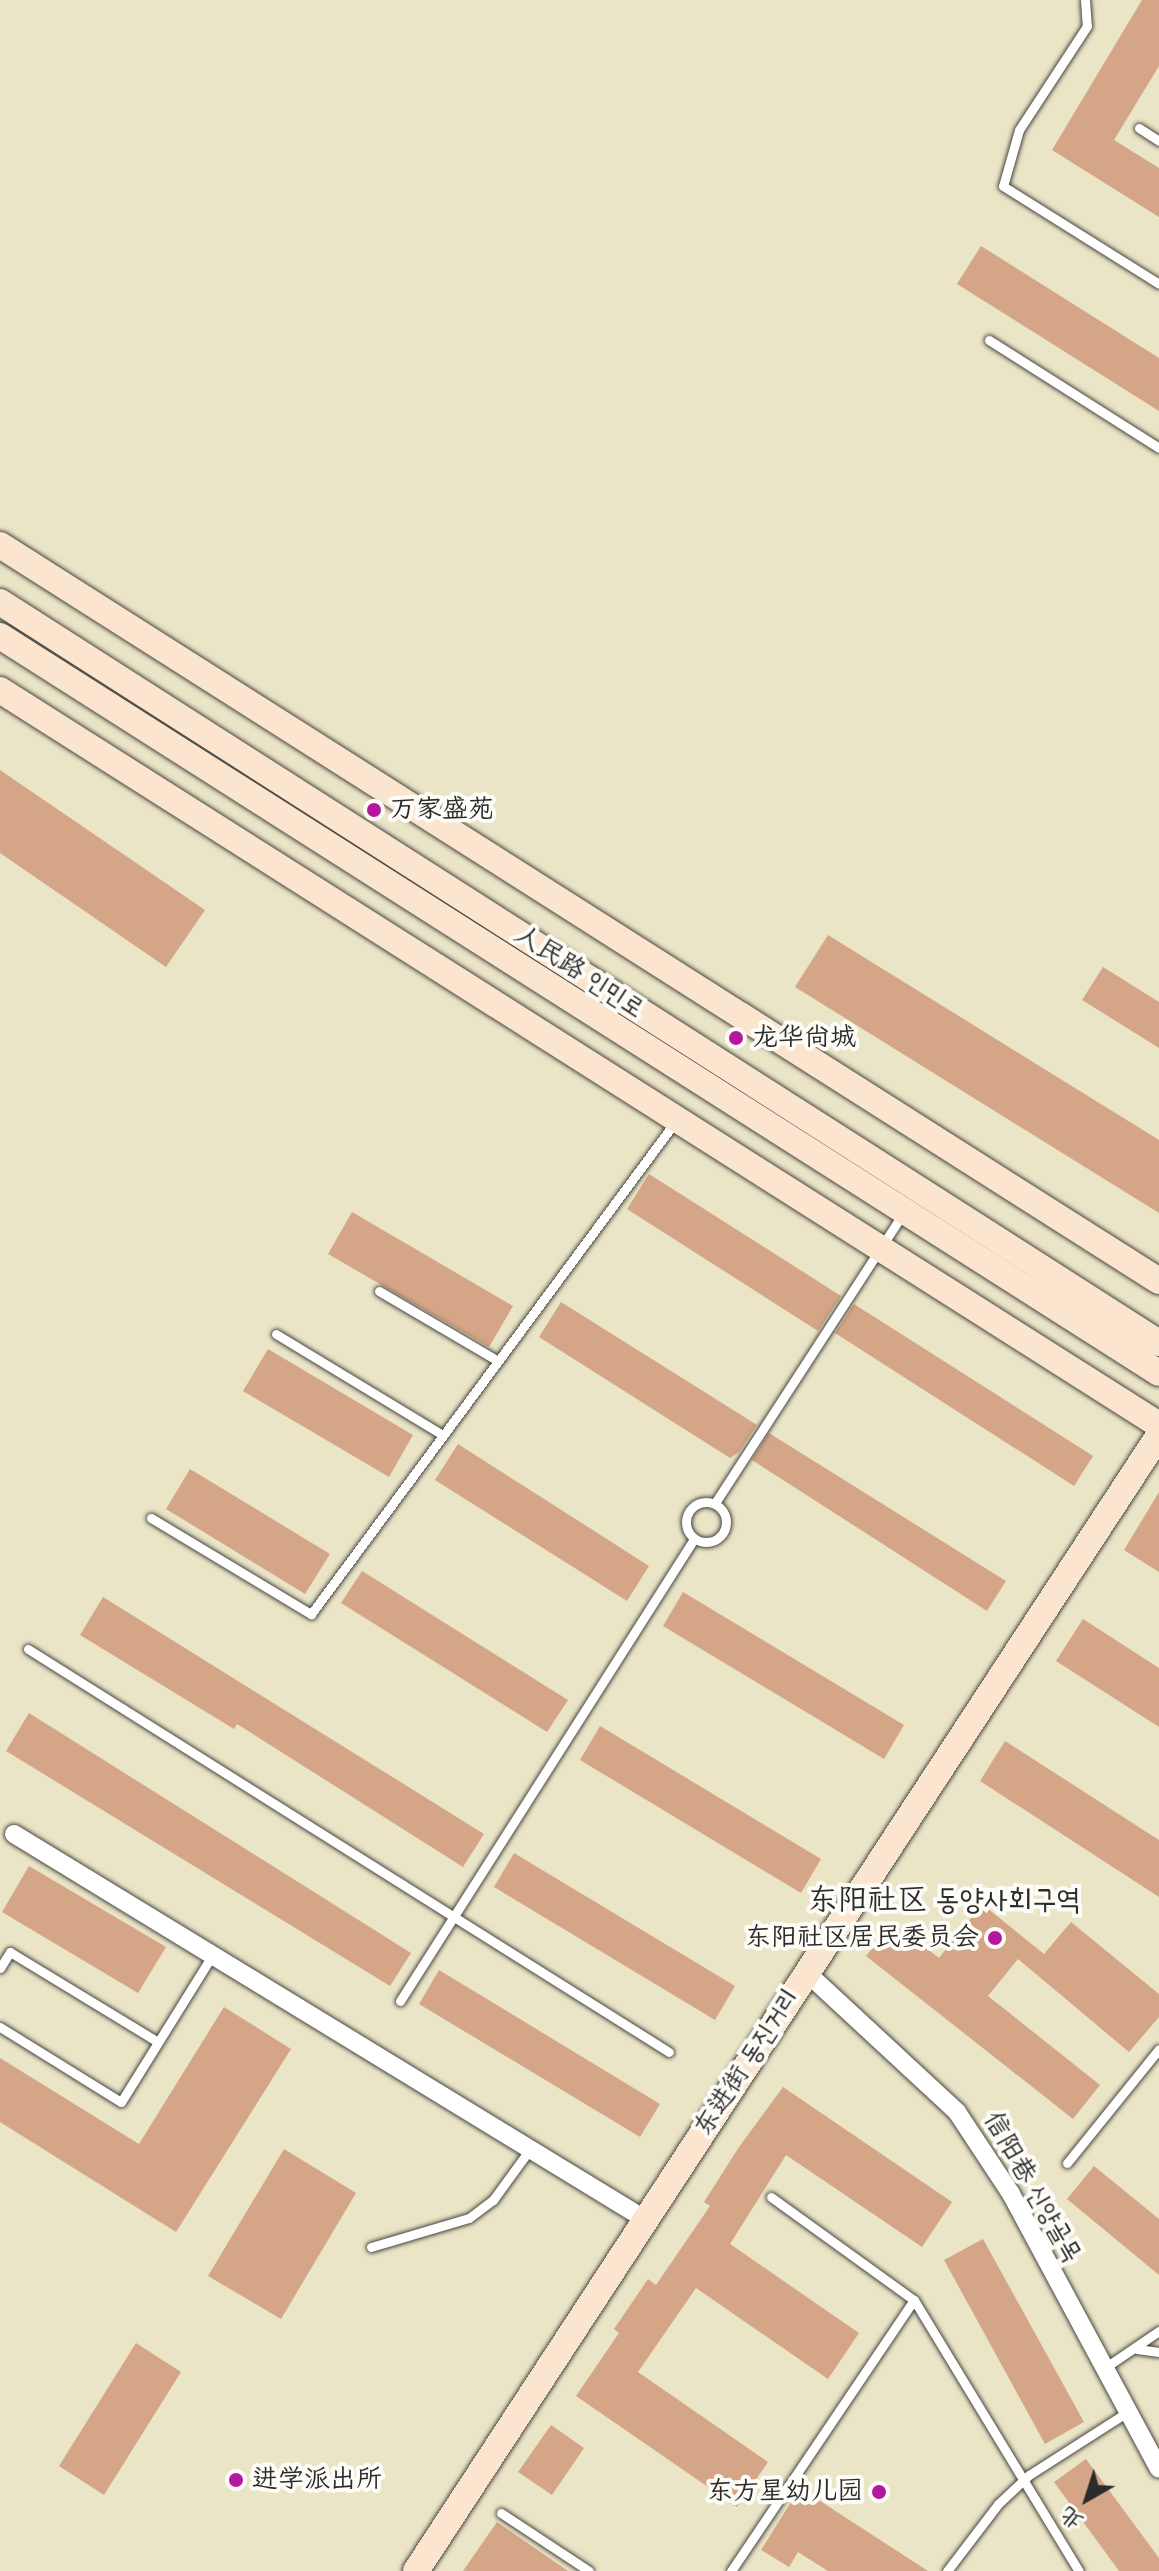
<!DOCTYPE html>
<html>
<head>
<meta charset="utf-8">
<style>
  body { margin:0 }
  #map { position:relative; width:1159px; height:2571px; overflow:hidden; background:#ebe5c7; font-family:"Balsamiq Sans","LXGW WenKai TC","Poor Story",sans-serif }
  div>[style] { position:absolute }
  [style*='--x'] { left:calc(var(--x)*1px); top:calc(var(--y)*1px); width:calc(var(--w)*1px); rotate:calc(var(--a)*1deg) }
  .building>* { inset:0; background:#d4a586 }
  .roads { filter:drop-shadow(0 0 2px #484742) drop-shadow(0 0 2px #484742) }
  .lane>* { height:9px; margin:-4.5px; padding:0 4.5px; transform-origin:4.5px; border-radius:4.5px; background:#fff }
  .lane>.ring { margin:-4.5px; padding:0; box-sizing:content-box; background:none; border:9px solid #fff; border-radius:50% }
  .street>* { height:18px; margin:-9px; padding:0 9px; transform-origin:9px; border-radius:9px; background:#fff }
  .secondary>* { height:26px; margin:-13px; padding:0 13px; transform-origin:13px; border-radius:13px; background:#fbe5cf }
  .dots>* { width:22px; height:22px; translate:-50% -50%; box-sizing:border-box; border:4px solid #fdfcf7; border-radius:50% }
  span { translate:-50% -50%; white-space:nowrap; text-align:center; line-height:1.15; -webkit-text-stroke:8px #fdfcf7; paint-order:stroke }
  .poi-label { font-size:26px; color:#2b2b2b }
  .left { translate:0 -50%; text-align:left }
  .right { translate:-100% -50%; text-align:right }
  .street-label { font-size:26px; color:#2b2b2b }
  .quarter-label { font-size:30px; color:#2b2b2b }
  .north { position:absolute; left:1047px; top:2459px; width:80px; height:80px; -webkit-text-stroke:6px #fdfcf7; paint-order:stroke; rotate:219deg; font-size:22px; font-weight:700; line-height:32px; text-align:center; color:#2b2b2b }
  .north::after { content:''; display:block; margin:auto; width:28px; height:36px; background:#2b2b2b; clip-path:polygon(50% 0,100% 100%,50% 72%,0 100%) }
</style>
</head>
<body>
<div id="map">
  <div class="building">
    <i style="clip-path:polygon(1142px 0,1159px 0,1159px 66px,1114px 140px,1159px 168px,1159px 217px,1052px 150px)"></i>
    <i style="clip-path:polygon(981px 246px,1159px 358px,1159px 411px,957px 284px)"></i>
    <i style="clip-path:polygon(0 770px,205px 910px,166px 967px,0 853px)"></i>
    <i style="clip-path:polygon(828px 935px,1159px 1140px,1159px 1213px,795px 987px)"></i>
    <i style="clip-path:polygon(1103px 967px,1159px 1002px,1159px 1048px,1082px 1000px)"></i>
    <i style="clip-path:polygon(649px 1174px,841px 1296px,818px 1331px,627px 1209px)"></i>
    <i style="clip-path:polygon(352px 1212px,513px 1306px,489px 1347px,328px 1254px)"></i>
    <i style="clip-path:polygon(561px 1302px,757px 1425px,739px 1452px,730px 1458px,539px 1337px)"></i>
    <i style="clip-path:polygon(854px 1304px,1093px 1456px,1074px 1486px,835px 1333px)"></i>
    <i style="clip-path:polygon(268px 1349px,413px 1435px,389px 1477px,243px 1391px)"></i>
    <i style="clip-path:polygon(769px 1433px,1006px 1581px,987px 1611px,752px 1460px)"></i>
    <i style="clip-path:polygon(458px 1444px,649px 1566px,627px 1601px,435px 1480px)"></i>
    <i style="clip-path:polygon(190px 1469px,330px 1554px,305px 1594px,166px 1509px)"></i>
    <i style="clip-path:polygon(1159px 1492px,1159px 1572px,1124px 1550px)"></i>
    <i style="clip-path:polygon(362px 1571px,568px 1700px,547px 1732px,341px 1603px)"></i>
    <i style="clip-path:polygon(683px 1592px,904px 1725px,884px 1759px,663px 1626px)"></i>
    <i style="clip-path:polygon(103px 1597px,484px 1834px,463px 1867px,237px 1724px,234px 1729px,80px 1635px)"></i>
    <i style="clip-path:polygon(1083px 1619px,1159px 1668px,1159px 1727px,1056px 1661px)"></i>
    <i style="clip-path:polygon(29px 1713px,411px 1953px,390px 1986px,6px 1751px)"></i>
    <i style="clip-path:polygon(600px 1726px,821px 1859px,801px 1893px,580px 1760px)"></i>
    <i style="clip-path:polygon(1005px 1741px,1159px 1840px,1159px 1897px,980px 1781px)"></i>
    <i style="clip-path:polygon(514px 1853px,735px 1986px,715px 2020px,494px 1887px)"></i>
    <i style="clip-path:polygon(29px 1866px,166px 1947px,138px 1993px,2px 1912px)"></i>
    <i style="clip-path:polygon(982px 1904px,1044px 1954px,1071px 1922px,1159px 1994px,1159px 2017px,1129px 2052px,1018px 1959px,988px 1996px,1100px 2085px,1073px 2119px,866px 1956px,893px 1922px,939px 1958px)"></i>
    <i style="clip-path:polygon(439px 1970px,660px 2104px,640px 2137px,419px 2004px)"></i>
    <i style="clip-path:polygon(224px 2007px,291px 2049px,176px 2232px,0 2122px,0 2058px,139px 2144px)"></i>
    <i style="clip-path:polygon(783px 2087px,952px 2202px,922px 2247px,786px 2155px,730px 2244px,859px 2333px,828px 2379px,696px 2288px,638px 2372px,768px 2462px,737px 2507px,576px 2396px,619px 2333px,614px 2329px,648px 2279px,656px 2285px,710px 2206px,704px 2202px,739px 2147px)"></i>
    <i style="clip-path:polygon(284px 2149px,356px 2193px,281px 2319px,208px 2276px)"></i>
    <i style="clip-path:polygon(1094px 2166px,1159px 2219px,1159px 2275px,1067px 2199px)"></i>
    <i style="clip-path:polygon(983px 2239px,1084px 2422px,1045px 2444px,944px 2260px)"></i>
    <i style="clip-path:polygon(136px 2343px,181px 2372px,104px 2495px,59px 2466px)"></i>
    <i style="clip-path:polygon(551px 2425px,584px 2448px,552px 2495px,518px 2472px)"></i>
    <i style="clip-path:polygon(1086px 2459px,1159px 2558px,1159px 2571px,1119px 2571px,1054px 2482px)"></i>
    <i style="clip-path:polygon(800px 2488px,928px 2571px,828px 2571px,798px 2552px,789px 2567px,761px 2550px)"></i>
    <i style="clip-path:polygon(497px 2522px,568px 2571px,463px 2571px)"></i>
  </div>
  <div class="roads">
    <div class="lane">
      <i style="--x:1085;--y:0;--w:26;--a:86"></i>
      <i style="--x:1087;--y:26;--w:124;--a:123.2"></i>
      <i style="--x:1019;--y:130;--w:58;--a:105.9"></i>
      <i style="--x:1003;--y:186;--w:184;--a:32.1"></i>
      <i style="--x:1139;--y:128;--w:24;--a:33"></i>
      <i style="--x:989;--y:340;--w:201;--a:32.4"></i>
      <i style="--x:379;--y:1291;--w:134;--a:30.4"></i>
      <i style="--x:276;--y:1334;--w:193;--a:31.2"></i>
      <i class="ring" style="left:686px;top:1502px;width:31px;height:31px"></i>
      <i style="--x:715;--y:1503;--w:345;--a:-57"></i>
      <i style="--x:151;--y:1518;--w:187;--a:31"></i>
      <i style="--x:311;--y:1614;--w:612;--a:-53.5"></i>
      <i style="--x:28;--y:1649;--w:757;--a:32.16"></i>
      <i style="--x:0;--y:1968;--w:19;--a:-58"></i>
      <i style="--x:10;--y:1952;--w:173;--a:31.3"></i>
      <i style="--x:400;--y:2001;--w:548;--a:-57.53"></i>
      <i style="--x:0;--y:2027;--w:142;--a:31.8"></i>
      <i style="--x:121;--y:2102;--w:172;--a:-58.1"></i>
      <i style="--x:1067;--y:2163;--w:146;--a:-51.1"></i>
      <i style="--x:771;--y:2197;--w:176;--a:35.8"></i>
      <i style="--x:914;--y:2300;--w:317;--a:58.7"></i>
      <i style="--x:371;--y:2247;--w:102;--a:-16.5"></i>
      <i style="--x:469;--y:2218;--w:30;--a:-37"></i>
      <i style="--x:493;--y:2200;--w:63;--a:-54"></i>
      <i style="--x:1137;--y:2349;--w:22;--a:8"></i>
      <i style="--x:1103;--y:2369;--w:68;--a:-34.2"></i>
      <i style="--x:501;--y:2513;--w:105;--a:33.4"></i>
      <i style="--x:731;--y:2571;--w:327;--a:-56"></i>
      <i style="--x:947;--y:2571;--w:84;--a:-52.7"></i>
      <i style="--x:998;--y:2504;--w:42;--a:-43.1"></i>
      <i style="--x:1029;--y:2475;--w:115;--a:-32.6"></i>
    </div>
    <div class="street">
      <i style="--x:14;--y:1834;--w:741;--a:31.41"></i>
      <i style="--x:806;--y:1972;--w:206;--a:42.8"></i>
      <i style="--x:957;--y:2112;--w:98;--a:56.6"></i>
      <i style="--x:1011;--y:2194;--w:312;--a:61.7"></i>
    </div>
    <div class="secondary">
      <i style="--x:0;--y:545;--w:1373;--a:32.42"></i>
      <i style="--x:0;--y:602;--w:1376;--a:32.59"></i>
      <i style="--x:0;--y:636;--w:1373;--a:32.45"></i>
      <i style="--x:0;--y:690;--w:1372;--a:32.38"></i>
      <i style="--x:416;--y:2571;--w:1357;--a:-56.81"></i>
    </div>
  </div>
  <div class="dots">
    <i style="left:374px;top:810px;background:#b5179e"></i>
    <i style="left:736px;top:1038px;background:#b5179e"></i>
    <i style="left:995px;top:1938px;background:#b5179e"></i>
    <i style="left:236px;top:2480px;background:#b5179e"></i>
    <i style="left:879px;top:2492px;background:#b5179e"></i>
  </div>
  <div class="poi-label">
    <span class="left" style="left:390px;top:810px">万家盛苑</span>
    <span class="left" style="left:752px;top:1038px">龙华尚城</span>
    <span class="right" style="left:979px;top:1938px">东阳社区居民委员会</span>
    <span class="left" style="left:252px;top:2480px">进学派出所</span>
    <span class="right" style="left:863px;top:2492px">东方星幼儿园</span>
  </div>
  <div class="street-label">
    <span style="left:579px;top:972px;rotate:33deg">人民路 인민로</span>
    <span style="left:747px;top:2063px;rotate:-57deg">东进街 동진거리</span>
    <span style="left:1032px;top:2187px;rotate:60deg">信阳巷 신양골목</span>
  </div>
  <div class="quarter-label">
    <span style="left:944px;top:1900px">东阳社区 동양사회구역</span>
  </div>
  <div class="north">北</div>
</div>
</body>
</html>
